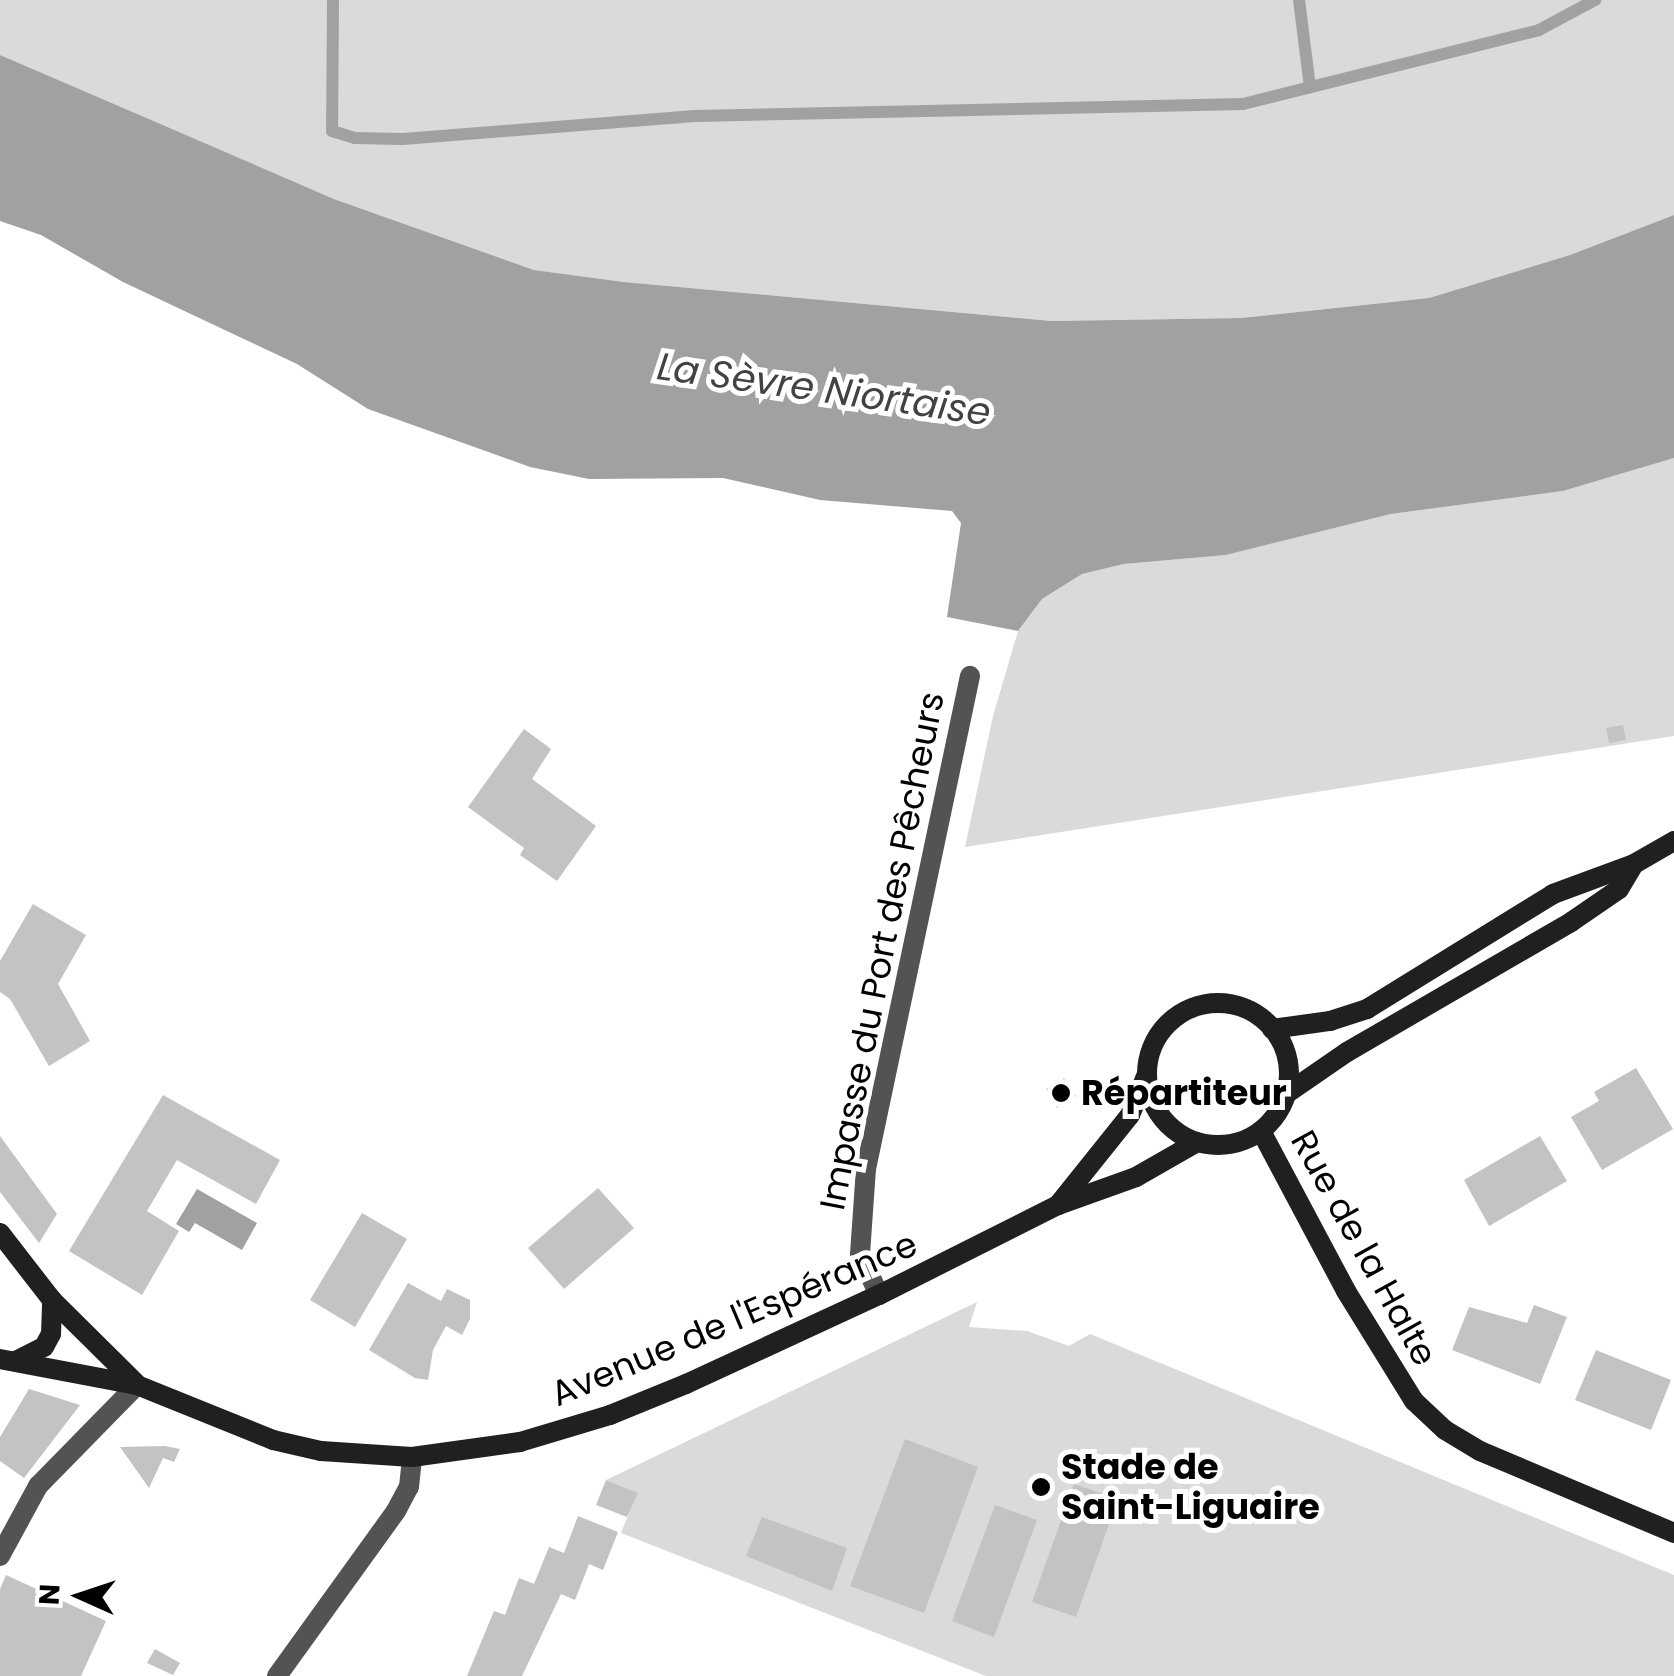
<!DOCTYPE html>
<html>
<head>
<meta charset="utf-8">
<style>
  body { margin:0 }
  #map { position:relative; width:1674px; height:1676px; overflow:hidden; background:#fff; font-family:Poppins,sans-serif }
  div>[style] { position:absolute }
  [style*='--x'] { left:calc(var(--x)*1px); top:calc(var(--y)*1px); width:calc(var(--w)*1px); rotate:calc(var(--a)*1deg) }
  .green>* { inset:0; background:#dadada }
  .water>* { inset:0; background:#a1a1a1 }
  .stream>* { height:12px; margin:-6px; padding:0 6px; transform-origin:6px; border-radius:6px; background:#a1a1a1 }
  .building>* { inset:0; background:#c3c3c3 }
  .street>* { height:20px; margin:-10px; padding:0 10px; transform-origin:10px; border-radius:10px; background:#535353 }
  .secondary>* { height:20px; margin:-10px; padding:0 10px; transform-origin:10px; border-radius:10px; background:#202020 }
  .secondary>.ring { margin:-10px; padding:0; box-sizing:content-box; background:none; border:20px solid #202020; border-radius:50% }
  .dots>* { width:28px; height:28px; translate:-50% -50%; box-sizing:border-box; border:5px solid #fff; border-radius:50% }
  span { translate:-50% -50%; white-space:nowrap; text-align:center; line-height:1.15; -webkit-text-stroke:10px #fff; paint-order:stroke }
  .street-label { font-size:35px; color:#000 }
  .poi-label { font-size:35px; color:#000; font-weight:700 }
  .left { translate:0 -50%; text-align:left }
  .water-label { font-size:38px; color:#424242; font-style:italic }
  .north { position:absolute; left:30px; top:1546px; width:100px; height:100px; -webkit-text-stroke:8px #fff; paint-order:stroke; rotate:273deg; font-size:28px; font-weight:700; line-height:40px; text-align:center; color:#000 }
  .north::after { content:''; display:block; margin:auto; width:35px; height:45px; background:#000; clip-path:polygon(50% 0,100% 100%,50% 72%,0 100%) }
</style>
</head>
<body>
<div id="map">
  <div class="green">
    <i style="clip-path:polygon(0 0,1674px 0,1674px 215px,1570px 255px,1429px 298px,1241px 318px,1052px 321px,624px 282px,534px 270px,334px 199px,23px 66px,0 55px)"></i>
    <i style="clip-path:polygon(1674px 458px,1674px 736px,965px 847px,993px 716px,1018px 631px,1042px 599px,1082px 574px,1124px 564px,1226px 555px,1391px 514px,1563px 491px)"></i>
    <i style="clip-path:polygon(977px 1302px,969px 1327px,1027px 1331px,1069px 1346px,1090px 1334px,1674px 1575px,1674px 1676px,986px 1676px,621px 1533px,637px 1493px,606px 1480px)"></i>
  </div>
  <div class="water">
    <i style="clip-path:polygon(0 55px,334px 199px,534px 270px,624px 282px,1052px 321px,1241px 318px,1429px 298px,1570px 255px,1674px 215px,1674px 458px,1563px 491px,1391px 514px,1226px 555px,1124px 564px,1082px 574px,1042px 599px,1018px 631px,947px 617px,961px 523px,952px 511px,820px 500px,723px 478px,589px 479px,530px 467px,368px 409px,297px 364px,123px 282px,41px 235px,0 221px)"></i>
    <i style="clip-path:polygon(197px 1189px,257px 1223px,242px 1250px,195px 1223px,189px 1232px,176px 1224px)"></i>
  </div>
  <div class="stream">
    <i style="--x:333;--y:0;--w:131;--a:90.4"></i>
    <i style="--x:332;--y:131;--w:24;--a:17"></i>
    <i style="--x:355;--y:138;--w:48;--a:1.2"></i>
    <i style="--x:403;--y:139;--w:293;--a:-4.5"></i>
    <i style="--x:695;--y:116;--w:548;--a:-1.25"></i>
    <i style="--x:1243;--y:104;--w:305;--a:-14"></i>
    <i style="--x:1539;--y:30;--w:64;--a:-28.2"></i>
    <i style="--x:1299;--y:0;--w:88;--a:82.8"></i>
  </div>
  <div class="building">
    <i style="clip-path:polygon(1623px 725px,1626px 740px,1609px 743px,1606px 728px)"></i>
    <i style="clip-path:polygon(524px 729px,551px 749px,532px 779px,596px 826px,557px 881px,520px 855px,524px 848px,468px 807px)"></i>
    <i style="clip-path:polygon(33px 904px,86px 935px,58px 984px,90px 1041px,49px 1066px,10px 999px,0 992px,0 961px)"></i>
    <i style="clip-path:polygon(1636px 1068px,1673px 1129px,1602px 1170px,1571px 1117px,1599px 1101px,1594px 1092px)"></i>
    <i style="clip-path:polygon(1064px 1078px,1076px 1096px,1057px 1108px,1046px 1089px)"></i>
    <i style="clip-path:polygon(163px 1095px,280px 1160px,256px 1204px,177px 1160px,147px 1211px,179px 1231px,142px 1295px,69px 1251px)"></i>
    <i style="clip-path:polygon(0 1136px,57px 1214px,39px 1243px,0 1192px)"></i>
    <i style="clip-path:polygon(1540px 1136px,1567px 1181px,1489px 1226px,1464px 1180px)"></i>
    <i style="clip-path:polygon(598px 1188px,634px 1228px,564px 1289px,528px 1248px)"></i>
    <i style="clip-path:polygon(362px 1213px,407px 1239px,355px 1327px,310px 1300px)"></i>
    <i style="clip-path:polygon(408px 1283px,441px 1301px,447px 1289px,470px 1300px,470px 1319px,462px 1335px,446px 1326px,433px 1350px,428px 1380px,415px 1378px,369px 1350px)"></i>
    <i style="clip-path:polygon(1534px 1305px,1567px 1317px,1540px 1384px,1452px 1350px,1469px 1307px,1527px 1323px)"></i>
    <i style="clip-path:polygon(1596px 1350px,1671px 1380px,1651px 1430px,1575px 1400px)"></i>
    <i style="clip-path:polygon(29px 1389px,80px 1405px,24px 1478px,0 1461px,0 1437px)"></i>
    <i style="clip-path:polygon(905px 1439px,978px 1467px,924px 1613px,850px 1586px)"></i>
    <i style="clip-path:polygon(165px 1446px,180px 1449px,174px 1462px,163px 1458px,149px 1488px,120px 1447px)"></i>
    <i style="clip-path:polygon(606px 1480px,638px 1493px,627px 1517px,596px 1505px)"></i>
    <i style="clip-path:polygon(1074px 1484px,1118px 1499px,1076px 1617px,1032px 1602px)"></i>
    <i style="clip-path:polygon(995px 1505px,1037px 1520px,994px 1637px,952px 1621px)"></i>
    <i style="clip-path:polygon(578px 1516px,618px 1532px,603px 1570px,589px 1564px,575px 1600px,561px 1594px,522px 1676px,467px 1676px,494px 1611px,505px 1615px,519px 1578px,534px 1584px,549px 1547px,564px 1553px)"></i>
    <i style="clip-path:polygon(762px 1517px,847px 1548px,832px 1591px,746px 1556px)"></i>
    <i style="clip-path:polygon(6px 1575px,106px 1621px,81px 1676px,0 1676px,0 1589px)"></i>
    <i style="clip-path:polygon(155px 1649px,180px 1663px,173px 1675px,147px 1663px)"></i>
  </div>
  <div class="street">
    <i style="--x:879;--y:1295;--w:45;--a:-114.9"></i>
    <i style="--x:860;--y:1254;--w:85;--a:-86"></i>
    <i style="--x:866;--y:1169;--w:504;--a:-78.09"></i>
    <i style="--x:0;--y:1556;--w:80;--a:-61.5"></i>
    <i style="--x:38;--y:1486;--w:141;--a:-45.6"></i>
    <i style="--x:277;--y:1676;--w:203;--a:-54.2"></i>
    <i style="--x:396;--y:1511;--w:27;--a:-62"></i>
    <i style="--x:409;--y:1487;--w:30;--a:-84"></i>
  </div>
  <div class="secondary">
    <i class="ring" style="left:1147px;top:1003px;width:122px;height:122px"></i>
    <i style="--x:1272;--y:1029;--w:59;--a:-7.9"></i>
    <i style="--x:1330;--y:1021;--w:39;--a:-18"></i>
    <i style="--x:1367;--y:1009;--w:219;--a:-31.7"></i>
    <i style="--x:1553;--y:894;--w:86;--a:-20.3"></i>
    <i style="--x:1634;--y:864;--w:46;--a:-29.9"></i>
    <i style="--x:1286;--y:1094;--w:74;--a:-34.5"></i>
    <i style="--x:1347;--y:1052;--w:259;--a:-30.1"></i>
    <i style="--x:1571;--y:922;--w:58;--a:-34.5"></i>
    <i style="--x:1619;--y:889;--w:29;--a:-59"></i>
    <i style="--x:1261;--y:1131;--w:181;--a:62"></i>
    <i style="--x:1346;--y:1291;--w:129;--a:58.3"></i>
    <i style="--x:1414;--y:1401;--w:42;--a:43.1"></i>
    <i style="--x:1445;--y:1430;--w:41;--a:31"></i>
    <i style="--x:1480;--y:1451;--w:211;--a:22.9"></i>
    <i style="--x:1058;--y:1205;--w:115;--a:-51.3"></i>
    <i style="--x:1130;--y:1115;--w:44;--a:-67.5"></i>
    <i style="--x:0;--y:1233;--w:85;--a:52.2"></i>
    <i style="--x:52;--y:1300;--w:118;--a:44.7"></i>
    <i style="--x:0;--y:1359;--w:139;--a:10.7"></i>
    <i style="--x:137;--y:1385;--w:147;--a:22"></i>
    <i style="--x:273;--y:1440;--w:49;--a:12.9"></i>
    <i style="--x:321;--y:1451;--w:91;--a:3.8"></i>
    <i style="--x:412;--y:1457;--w:109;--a:-7.9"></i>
    <i style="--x:520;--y:1442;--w:94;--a:-16.7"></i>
    <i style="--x:610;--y:1415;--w:82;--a:-22.2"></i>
    <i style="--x:686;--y:1384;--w:213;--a:-24.8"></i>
    <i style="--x:879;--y:1295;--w:200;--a:-26.7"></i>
    <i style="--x:1058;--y:1205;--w:83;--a:-19.7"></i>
    <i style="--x:1136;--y:1177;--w:70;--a:-29.8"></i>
    <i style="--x:16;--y:1361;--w:31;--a:-27"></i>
    <i style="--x:44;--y:1347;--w:15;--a:-62"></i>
    <i style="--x:51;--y:1334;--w:34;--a:-88"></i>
  </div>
  <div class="dots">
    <i style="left:1061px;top:1093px;background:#000"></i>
    <i style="left:1041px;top:1487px;background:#000"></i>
  </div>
  <div class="street-label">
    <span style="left:882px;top:951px;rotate:-79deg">Impasse du Port des Pêcheurs</span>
    <span style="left:1364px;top:1248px;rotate:61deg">Rue de la Halte</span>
    <span style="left:734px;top:1319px;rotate:-23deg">Avenue de l'Espérance</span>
  </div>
  <div class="poi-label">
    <span class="left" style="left:1081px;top:1093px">Répartiteur</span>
    <span class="left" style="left:1061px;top:1487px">Stade de<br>Saint-Liguaire</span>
  </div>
  <div class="water-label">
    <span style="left:824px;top:389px;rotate:8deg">La Sèvre Niortaise</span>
  </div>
  <div class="north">N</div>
</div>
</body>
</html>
